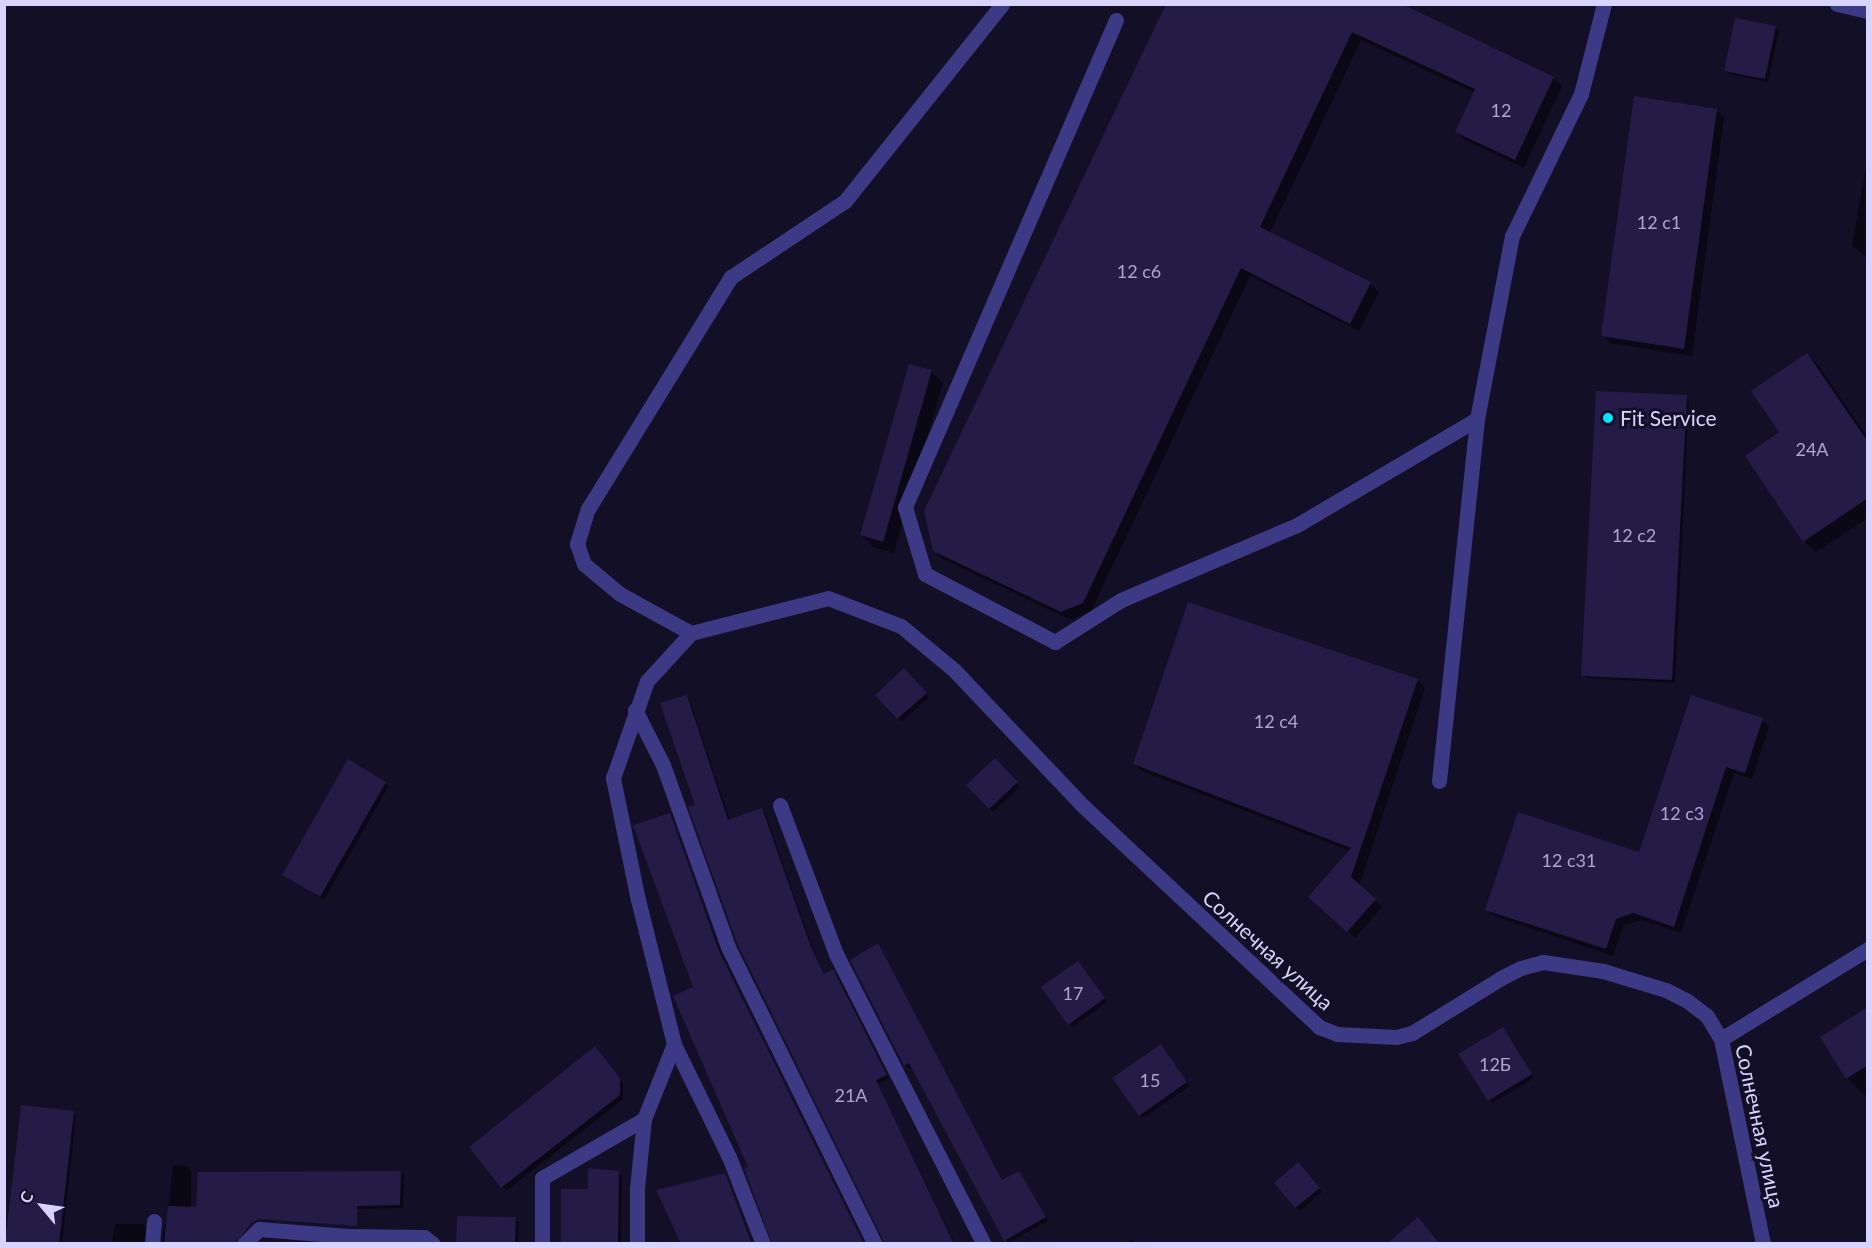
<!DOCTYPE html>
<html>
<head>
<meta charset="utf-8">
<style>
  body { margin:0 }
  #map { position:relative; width:1872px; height:1248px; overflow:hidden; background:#130f26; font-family:Lato,sans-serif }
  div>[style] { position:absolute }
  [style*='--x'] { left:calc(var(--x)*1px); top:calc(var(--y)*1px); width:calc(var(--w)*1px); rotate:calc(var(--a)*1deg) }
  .shadow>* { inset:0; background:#0007 }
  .building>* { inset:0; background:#241b47 }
  .lane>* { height:15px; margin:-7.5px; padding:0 7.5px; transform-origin:7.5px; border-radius:7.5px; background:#3d3a85 }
  .street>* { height:15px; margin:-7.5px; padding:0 7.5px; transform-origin:7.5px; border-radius:7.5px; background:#3d3a85 }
  .dots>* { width:16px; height:16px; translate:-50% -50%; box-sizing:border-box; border:3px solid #130f26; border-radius:50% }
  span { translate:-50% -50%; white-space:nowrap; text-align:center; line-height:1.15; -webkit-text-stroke:6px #130f26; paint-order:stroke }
  .number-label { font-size:18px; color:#aca6d1 }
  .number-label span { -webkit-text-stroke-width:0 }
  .poi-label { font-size:21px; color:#d9d4ff }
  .left { translate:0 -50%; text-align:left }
  .street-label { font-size:21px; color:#d9d4ff }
  .frame { position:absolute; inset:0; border:6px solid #d9d4ff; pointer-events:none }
  .north { position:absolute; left:12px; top:1176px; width:60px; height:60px; -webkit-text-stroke:4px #130f26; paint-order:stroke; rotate:299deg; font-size:16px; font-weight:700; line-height:24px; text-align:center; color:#d9d4ff }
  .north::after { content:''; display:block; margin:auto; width:21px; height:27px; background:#d9d4ff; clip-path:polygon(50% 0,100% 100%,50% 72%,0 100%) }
</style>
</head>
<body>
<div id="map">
  <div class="shadow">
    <i style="clip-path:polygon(1167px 4px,1399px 4px,1553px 78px,1562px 86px,1524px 168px,1465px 140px,1457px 132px,1475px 93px,1361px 40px,1270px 233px,1370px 284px,1379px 292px,1359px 331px,1250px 276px,1091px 611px,1071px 620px,943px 559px,934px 550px)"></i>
    <i style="clip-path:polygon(1775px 28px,1779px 31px,1768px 82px,1729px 74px,1726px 71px)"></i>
    <i style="clip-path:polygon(1717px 110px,1724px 118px,1692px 356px,1610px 343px,1603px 335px)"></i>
    <i style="clip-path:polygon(1868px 154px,1868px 258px,1852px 246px)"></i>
    <i style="clip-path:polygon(1807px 355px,1819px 366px,1868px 438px,1868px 518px,1816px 552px,1804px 541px,1781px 433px)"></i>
    <i style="clip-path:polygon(931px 371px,943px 383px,894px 553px,873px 547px,861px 535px)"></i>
    <i style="clip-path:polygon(1686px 397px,1689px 400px,1675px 683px,1586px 678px,1583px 675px)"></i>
    <i style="clip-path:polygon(904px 670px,929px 697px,902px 722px,877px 695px)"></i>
    <i style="clip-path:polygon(1417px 680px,1425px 688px,1359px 886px,1382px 907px,1355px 938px,1317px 905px,1350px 851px,1142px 771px,1135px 764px)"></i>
    <i style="clip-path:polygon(687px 697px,690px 700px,730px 821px,761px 809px,765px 813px,814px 952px,825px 975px,832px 971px,836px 974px,889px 1078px,878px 1084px,955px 1244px,886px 1244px,697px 806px)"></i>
    <i style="clip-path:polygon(1762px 720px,1769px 727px,1752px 779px,1734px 773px,1681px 933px,1642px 920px,1623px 926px,1613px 956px,1494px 916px,1487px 909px,1640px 854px)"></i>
    <i style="clip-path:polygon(995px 760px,1020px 787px,993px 812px,968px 785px)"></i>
    <i style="clip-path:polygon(385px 783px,388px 787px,324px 900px,287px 878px)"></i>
    <i style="clip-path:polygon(669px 815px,722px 956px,864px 1244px,773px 1244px,695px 988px)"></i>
    <i style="clip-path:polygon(878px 945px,1003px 1181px,1019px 1172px,1048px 1221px,1008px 1243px,913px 1066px,909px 1068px,905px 1065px)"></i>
    <i style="clip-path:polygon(1081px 966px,1107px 1002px,1073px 1027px,1069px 1024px)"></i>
    <i style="clip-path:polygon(1868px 1009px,1868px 1098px,1847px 1078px)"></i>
    <i style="clip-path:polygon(1506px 1032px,1534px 1078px,1493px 1103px,1489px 1100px)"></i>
    <i style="clip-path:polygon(1164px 1049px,1190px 1086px,1143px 1118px,1140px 1115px)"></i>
    <i style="clip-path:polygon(599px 1052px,623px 1083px,623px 1099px,506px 1191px,471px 1147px)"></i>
    <i style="clip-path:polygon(73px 1112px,76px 1116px,62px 1244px,7px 1244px)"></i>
    <i style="clip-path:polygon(173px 1165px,187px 1166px,191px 1170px,191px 1244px,162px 1244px,165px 1225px,167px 1225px)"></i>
    <i style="clip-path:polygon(1302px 1168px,1322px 1192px,1300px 1211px,1276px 1183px)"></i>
    <i style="clip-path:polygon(401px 1172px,404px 1176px,403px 1208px,201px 1212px)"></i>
    <i style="clip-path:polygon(618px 1172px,622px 1176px,621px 1244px,563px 1244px,590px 1191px)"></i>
    <i style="clip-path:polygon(724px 1174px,753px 1244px,682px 1244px)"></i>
    <i style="clip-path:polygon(515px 1219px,519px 1222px,518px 1244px,458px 1244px)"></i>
    <i style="clip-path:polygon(115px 1224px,143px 1224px,147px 1228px,146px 1244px,112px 1244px)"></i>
    <i style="clip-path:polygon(1131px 1239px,1136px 1244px,1125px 1244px)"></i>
  </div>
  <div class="building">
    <i style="clip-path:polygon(1166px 4px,1402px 4px,1554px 77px,1515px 160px,1455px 132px,1475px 89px,1352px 32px,1260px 227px,1371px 282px,1350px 324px,1241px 268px,1083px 603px,1061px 612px,933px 551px,924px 511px)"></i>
    <i style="clip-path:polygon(1735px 18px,1776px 26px,1765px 79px,1724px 71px)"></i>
    <i style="clip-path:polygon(1634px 96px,1717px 109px,1684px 349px,1601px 336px)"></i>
    <i style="clip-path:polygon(1807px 353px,1868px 442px,1868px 498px,1803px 542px,1745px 456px,1779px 432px,1751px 391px)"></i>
    <i style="clip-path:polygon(909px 364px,932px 370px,883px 542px,860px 535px)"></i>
    <i style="clip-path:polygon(1596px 391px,1687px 395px,1672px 680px,1581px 676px)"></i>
    <i style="clip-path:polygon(1188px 602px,1418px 679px,1351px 877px,1376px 899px,1347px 932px,1308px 897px,1351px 848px,1133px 764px)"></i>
    <i style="clip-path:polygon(904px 668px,927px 693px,897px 719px,875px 695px)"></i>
    <i style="clip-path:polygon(687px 695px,728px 820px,762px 808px,811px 947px,824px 974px,833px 969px,887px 1075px,876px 1080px,954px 1244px,885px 1244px,737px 943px,688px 807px,695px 805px,660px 703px)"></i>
    <i style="clip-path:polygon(1691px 695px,1763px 718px,1745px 773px,1726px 767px,1674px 927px,1633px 913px,1616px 919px,1606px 949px,1485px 910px,1518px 812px,1639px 852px)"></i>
    <i style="clip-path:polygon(995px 758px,1018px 782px,989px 809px,966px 785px)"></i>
    <i style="clip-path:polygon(348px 759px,386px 782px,320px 897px,282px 875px)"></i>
    <i style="clip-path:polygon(670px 813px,719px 951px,864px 1244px,772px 1244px,744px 1168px,748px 1167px,673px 996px,693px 987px,633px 825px)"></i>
    <i style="clip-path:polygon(878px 943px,1002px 1180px,1019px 1171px,1046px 1217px,1004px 1241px,909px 1063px,904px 1066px,850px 960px)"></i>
    <i style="clip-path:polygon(1078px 961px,1105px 998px,1068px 1025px,1041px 987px)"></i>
    <i style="clip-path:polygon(1868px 1007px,1868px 1065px,1846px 1079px,1820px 1037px)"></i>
    <i style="clip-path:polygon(1503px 1027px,1532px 1074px,1488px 1101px,1458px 1054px)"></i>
    <i style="clip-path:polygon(1161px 1044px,1187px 1082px,1139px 1116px,1112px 1078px)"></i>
    <i style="clip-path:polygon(595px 1046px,620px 1078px,620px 1095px,501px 1188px,469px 1147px)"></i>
    <i style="clip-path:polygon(21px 1105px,74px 1111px,59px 1244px,5px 1244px)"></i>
    <i style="clip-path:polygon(1298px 1162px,1320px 1188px,1295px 1208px,1274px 1183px)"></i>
    <i style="clip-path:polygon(588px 1168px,619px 1171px,618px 1244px,561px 1244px,561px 1189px,588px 1189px)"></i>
    <i style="clip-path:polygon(401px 1171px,400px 1205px,357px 1206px,357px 1226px,259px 1219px,252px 1222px,235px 1244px,164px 1244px,168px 1206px,196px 1207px,198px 1172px)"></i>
    <i style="clip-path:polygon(725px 1173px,752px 1244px,681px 1244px,656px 1190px)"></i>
    <i style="clip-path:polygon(457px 1216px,516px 1217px,515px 1244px,456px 1244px)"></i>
    <i style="clip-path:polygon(1418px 1217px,1440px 1244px,1386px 1244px)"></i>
  </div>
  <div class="lane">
    <i style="--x:1116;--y:20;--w:531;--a:113.43"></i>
    <i style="--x:905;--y:507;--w:70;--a:73.4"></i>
    <i style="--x:925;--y:574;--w:147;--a:27.6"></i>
    <i style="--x:1055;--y:642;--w:78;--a:-32.5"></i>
    <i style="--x:1121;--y:600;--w:191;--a:-23.1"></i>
    <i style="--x:1297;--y:525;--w:209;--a:-30.5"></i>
    <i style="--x:635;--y:710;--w:62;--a:63"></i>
    <i style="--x:663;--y:765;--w:193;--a:70.3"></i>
    <i style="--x:728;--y:947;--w:331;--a:63.7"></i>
    <i style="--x:1439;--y:781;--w:364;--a:-84"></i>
    <i style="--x:1477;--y:419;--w:186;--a:-79.2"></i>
    <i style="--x:1512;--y:236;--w:158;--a:-64.1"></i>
    <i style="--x:1581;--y:94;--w:93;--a:-75.7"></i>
    <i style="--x:780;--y:805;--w:159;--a:69.4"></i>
    <i style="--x:836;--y:954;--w:326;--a:63"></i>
    <i style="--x:1721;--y:1039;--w:172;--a:-31.5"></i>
    <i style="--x:152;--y:1244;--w:23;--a:-85"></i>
    <i style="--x:244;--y:1244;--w:21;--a:-45"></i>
    <i style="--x:259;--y:1229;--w:89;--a:4.5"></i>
    <i style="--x:348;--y:1236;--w:76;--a:0.8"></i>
    <i style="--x:424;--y:1237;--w:11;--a:38"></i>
    <i style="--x:542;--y:1244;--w:66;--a:-90"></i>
    <i style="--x:542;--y:1178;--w:118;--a:-30"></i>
    <i style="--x:637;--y:1244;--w:56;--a:-90"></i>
    <i style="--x:637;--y:1188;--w:69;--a:-84.2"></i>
    <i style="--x:644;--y:1119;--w:81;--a:-68.2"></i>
    <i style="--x:763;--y:1244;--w:93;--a:-111.3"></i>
    <i style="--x:729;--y:1157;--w:126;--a:-116"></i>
    <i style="--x:674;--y:1044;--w:148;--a:-104"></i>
    <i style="--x:638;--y:900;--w:125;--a:-101.6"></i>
    <i style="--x:613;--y:778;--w:103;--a:-70.7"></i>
    <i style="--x:647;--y:681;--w:65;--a:-47.5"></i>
    <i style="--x:691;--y:633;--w:81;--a:-151.2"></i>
    <i style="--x:620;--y:594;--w:47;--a:-140.2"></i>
    <i style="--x:584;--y:564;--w:21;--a:-109"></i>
    <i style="--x:577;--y:544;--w:37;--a:-73"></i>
    <i style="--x:588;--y:509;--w:273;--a:-58.4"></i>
    <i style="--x:731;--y:277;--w:137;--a:-33.7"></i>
    <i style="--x:845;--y:201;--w:252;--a:-51.4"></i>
  </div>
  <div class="street">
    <i style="--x:1837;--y:4;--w:32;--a:13"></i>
    <i style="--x:691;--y:633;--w:141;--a:-14.3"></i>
    <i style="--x:828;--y:598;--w:78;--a:21"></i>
    <i style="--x:901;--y:626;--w:69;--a:39.7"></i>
    <i style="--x:954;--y:670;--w:186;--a:46.5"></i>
    <i style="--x:1082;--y:805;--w:325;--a:43.1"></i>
    <i style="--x:1319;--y:1027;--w:19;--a:21"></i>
    <i style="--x:1337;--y:1034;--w:59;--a:2.9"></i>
    <i style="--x:1396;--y:1037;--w:16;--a:-14"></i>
    <i style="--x:1412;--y:1033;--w:105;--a:-31.7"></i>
    <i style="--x:1501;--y:978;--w:22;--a:-27"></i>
    <i style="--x:1521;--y:968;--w:23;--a:-15"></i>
    <i style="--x:1543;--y:962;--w:61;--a:8.5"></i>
    <i style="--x:1603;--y:971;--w:66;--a:16.8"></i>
    <i style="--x:1666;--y:990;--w:22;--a:27"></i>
    <i style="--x:1686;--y:1000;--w:26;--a:37"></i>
    <i style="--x:1707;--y:1016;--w:27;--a:59"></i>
    <i style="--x:1721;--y:1039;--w:209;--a:78.4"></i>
  </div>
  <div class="dots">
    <i style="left:1608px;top:418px;background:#00e5ff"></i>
  </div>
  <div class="number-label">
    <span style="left:1501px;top:110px">12</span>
    <span style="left:1659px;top:222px">12 с1</span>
    <span style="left:1139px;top:271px">12 с6</span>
    <span style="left:1812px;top:449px">24А</span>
    <span style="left:1634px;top:535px">12 с2</span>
    <span style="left:1276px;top:721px">12 с4</span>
    <span style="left:1682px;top:813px">12 с3</span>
    <span style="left:1569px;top:860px">12 с31</span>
    <span style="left:1073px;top:993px">17</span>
    <span style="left:1495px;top:1064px">12Б</span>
    <span style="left:1150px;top:1080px">15</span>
    <span style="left:851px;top:1095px">21А</span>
  </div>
  <div class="poi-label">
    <span class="left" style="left:1620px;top:418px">Fit Service</span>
  </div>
  <div class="street-label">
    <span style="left:1268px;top:950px;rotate:42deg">Солнечная улица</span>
    <span style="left:1760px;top:1126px;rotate:78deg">Солнечная улица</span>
  </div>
  <div class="frame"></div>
  <div class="north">С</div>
</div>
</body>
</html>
